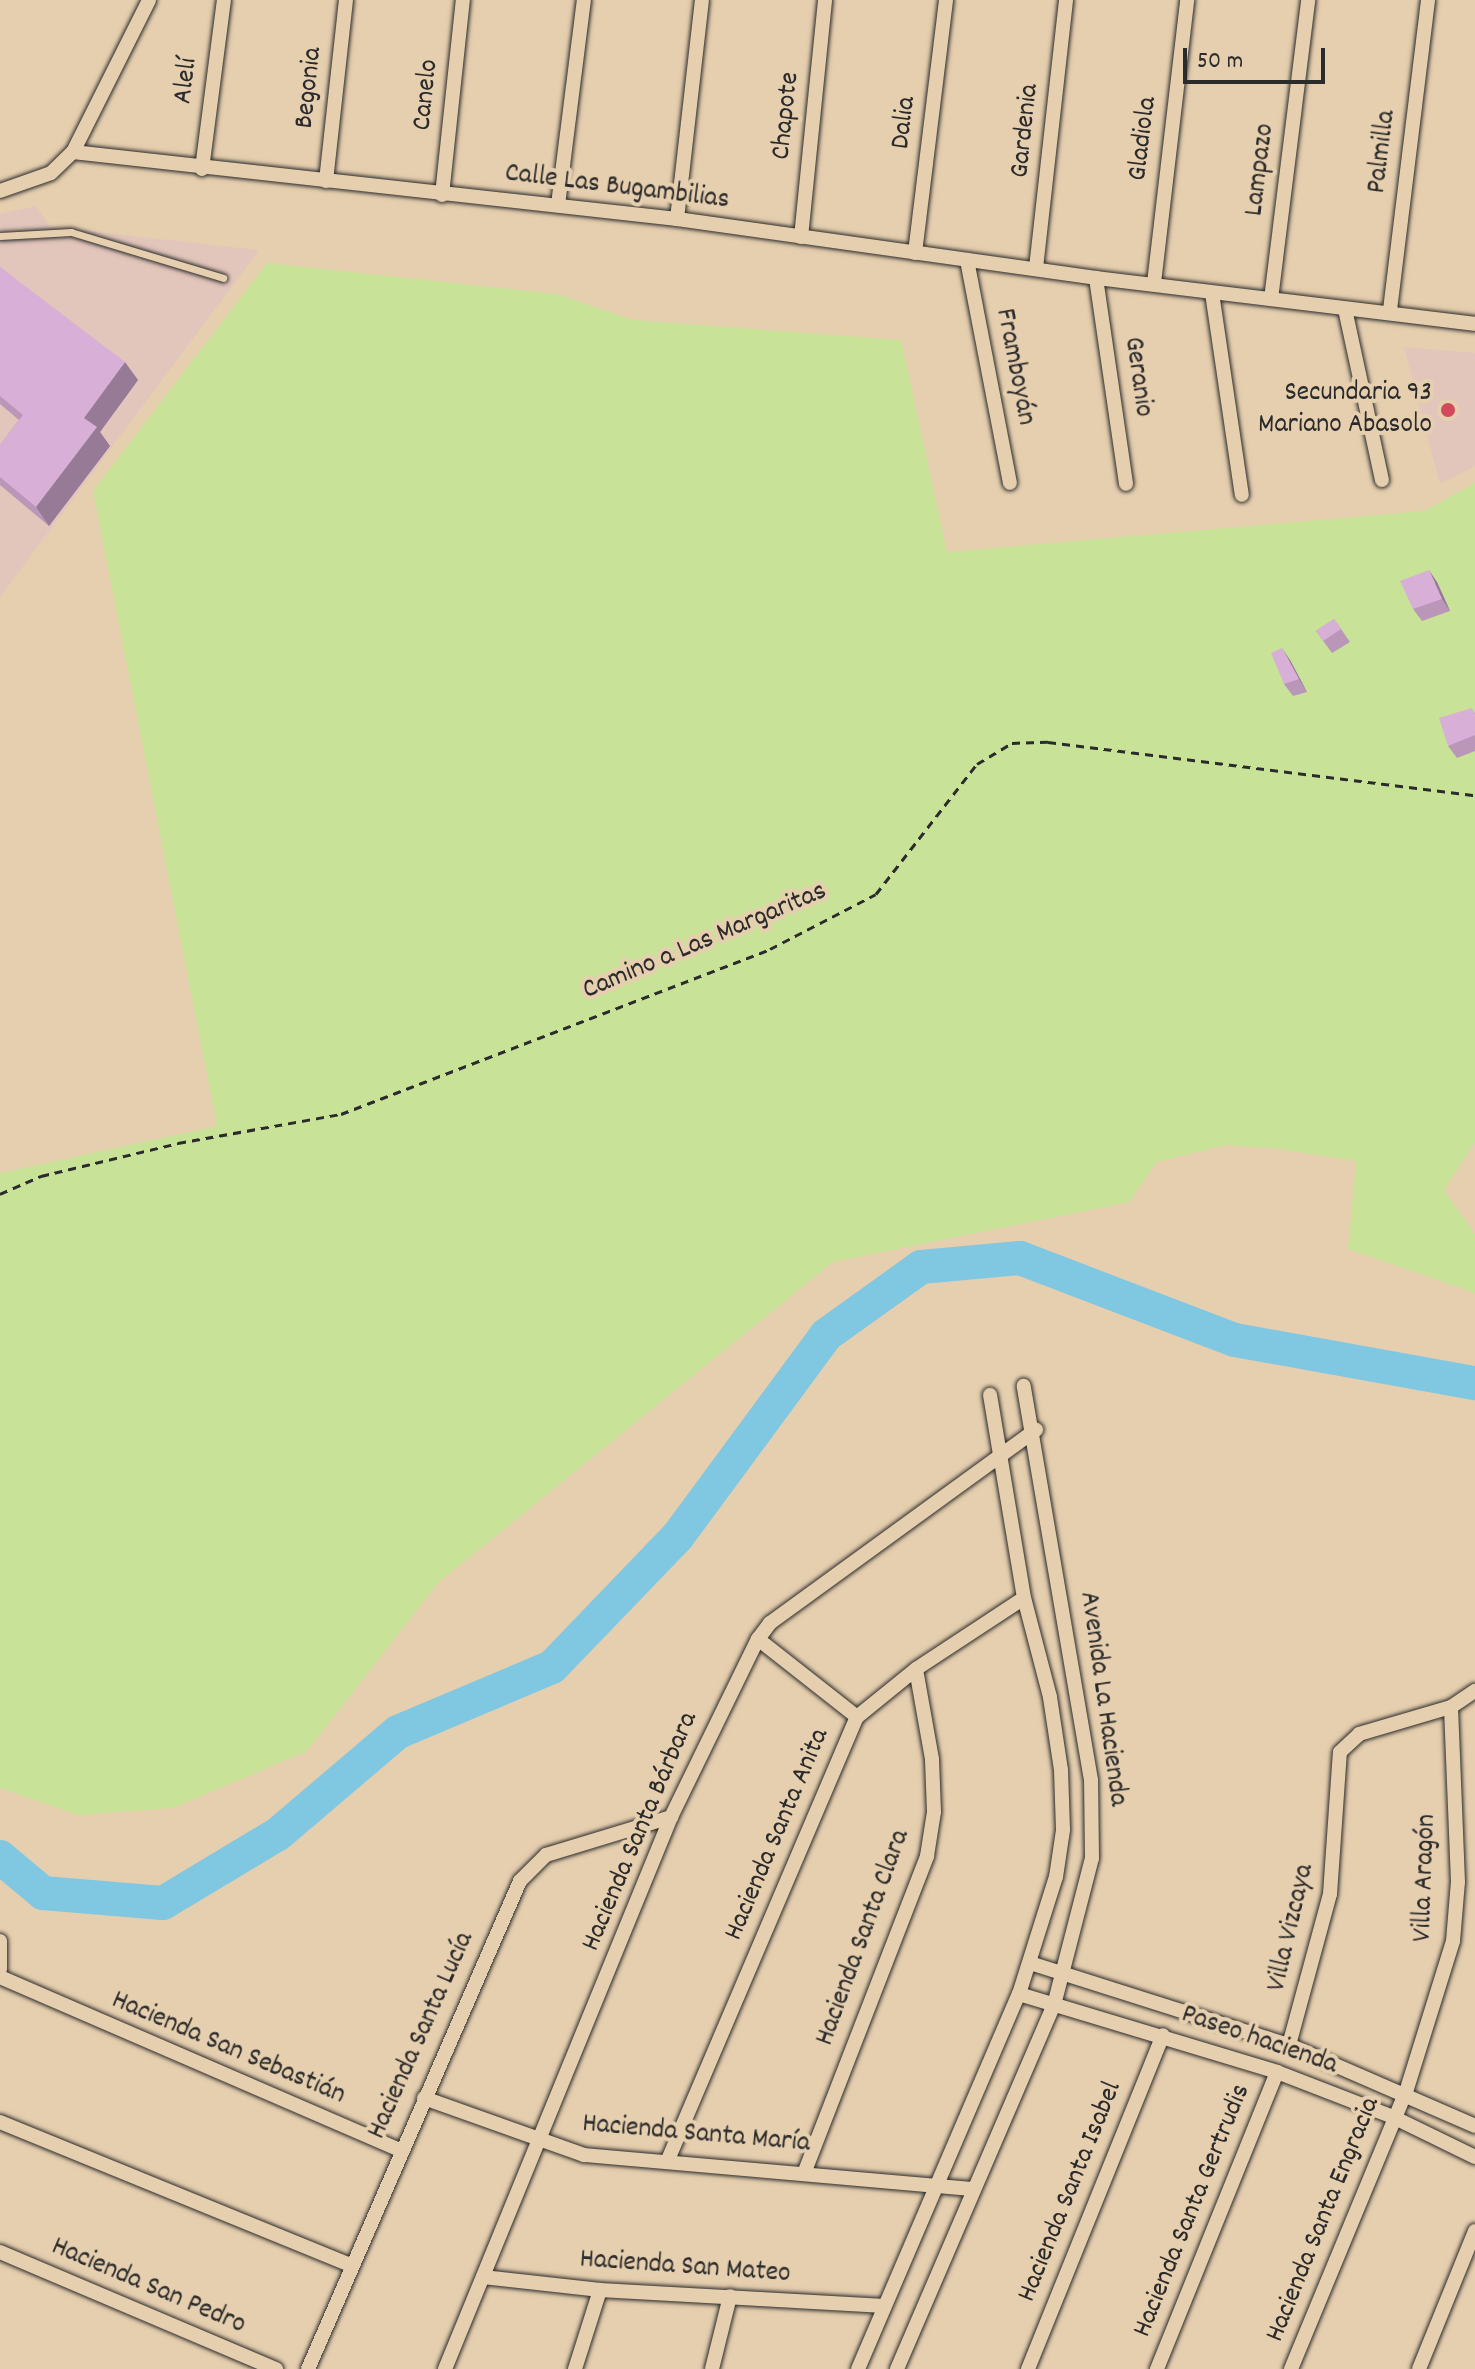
<!DOCTYPE html>
<html>
<head>
<meta charset="utf-8">
<style>
  body { margin:0 }
  #map { position:relative; width:1475px; height:2369px; overflow:hidden; background:#e6cfaf; font-family:Dekko,sans-serif }
  div>[style] { position:absolute }
  [style*='--x'] { left:calc(var(--x)*1px); top:calc(var(--y)*1px); width:calc(var(--w)*1px); rotate:calc(var(--a)*1deg) }
  .built>* { inset:0; background:#e2c5bb }
  .green>* { inset:0; background:#c8e298 }
  .river>* { height:34px; margin:-17px; padding:0 17px; transform-origin:17px; border-radius:17px; background:#80c7e1 }
  .path>* { height:3px; margin-top:-1.5px; transform-origin:0; background:repeating-linear-gradient(90deg,#2b2b2b 0 8px,transparent 0 14px) }
  .roads { filter:drop-shadow(0 0 2px #2b2b2b) drop-shadow(0 0 2px #2b2b2b) }
  .lane>* { height:7px; margin:-3.5px; padding:0 3.5px; transform-origin:3.5px; border-radius:3.5px; background:#e6cfaf }
  .street>* { height:14px; margin:-7px; padding:0 7px; transform-origin:7px; border-radius:7px; background:#e6cfaf }
  .wall>* { inset:0; background:#ba96b8 }
  .shaded-wall>* { inset:0; background:#977a96 }
  .building>* { inset:0; background:#d8afd6 }
  .dots>* { width:22px; height:22px; translate:-50% -50%; box-sizing:border-box; border:4px solid #e6cfaf; border-radius:50% }
  span { translate:-50% -50%; white-space:nowrap; text-align:center; line-height:1.15; -webkit-text-stroke:8px #e6cfaf; paint-order:stroke }
  .street-label { font-size:28px; color:#2b2b2b }
  .poi-label { font-size:28px; color:#2b2b2b }
  .right { translate:-100% -50%; text-align:right }
  .scale { position:absolute; left:1183px; top:48px; width:142px; height:36px; box-sizing:border-box; border:4px solid #2b2b2b; border-top:0; padding-left:10px; font-size:24px; line-height:28px; white-space:nowrap; color:#2b2b2b; -webkit-text-stroke:6px #e6cfaf; paint-order:stroke }
</style>
</head>
<body>
<div id="map">
  <div class="built">
    <i style="clip-path:polygon(36px 206px,50px 227px,259px 250px,0 597px,0 214px)"></i>
    <i style="clip-path:polygon(1404px 347px,1475px 353px,1475px 466px,1440px 484px)"></i>
  </div>
  <div class="green">
    <i style="clip-path:polygon(267px 263px,557px 294px,633px 320px,901px 340px,947px 552px,1424px 511px,1475px 483px,1475px 1142px,1444px 1190px,1475px 1234px,1475px 1293px,1348px 1249px,1356px 1161px,1272px 1148px,1226px 1145px,1157px 1162px,1129px 1202px,833px 1262px,438px 1583px,307px 1751px,173px 1808px,78px 1815px,0 1788px,0 1173px,217px 1126px,93px 491px)"></i>
  </div>
  <div class="river">
    <i style="--x:0;--y:1857;--w:56;--a:39.9"></i>
    <i style="--x:43;--y:1893;--w:120;--a:4.8"></i>
    <i style="--x:163;--y:1903;--w:134;--a:-31"></i>
    <i style="--x:278;--y:1834;--w:157;--a:-40.4"></i>
    <i style="--x:398;--y:1732;--w:167;--a:-22.9"></i>
    <i style="--x:552;--y:1667;--w:182;--a:-46.1"></i>
    <i style="--x:678;--y:1536;--w:250;--a:-53.6"></i>
    <i style="--x:826;--y:1335;--w:117;--a:-35.6"></i>
    <i style="--x:921;--y:1267;--w:99;--a:-5.2"></i>
    <i style="--x:1020;--y:1258;--w:230;--a:20.9"></i>
    <i style="--x:1235;--y:1340;--w:244;--a:10.2"></i>
  </div>
  <div class="path">
    <i style="--x:0;--y:1194;--w:45;--a:-23.7"></i>
    <i style="--x:41;--y:1176;--w:141;--a:-13.5"></i>
    <i style="--x:178;--y:1143;--w:166;--a:-10.1"></i>
    <i style="--x:341;--y:1114;--w:460;--a:-21"></i>
    <i style="--x:770;--y:949;--w:119;--a:-27.4"></i>
    <i style="--x:876;--y:894;--w:165;--a:-52.2"></i>
    <i style="--x:977;--y:764;--w:41;--a:-31"></i>
    <i style="--x:1012;--y:743;--w:36;--a:-2"></i>
    <i style="--x:1048;--y:742;--w:430;--a:7.1"></i>
  </div>
  <div class="roads">
    <div class="lane">
      <i style="--x:0;--y:236;--w:71;--a:-3.2"></i>
      <i style="--x:71;--y:232;--w:159;--a:16.8"></i>
    </div>
    <div class="street">
      <i style="--x:73;--y:152;--w:608;--a:6.33"></i>
      <i style="--x:677;--y:219;--w:423;--a:8"></i>
      <i style="--x:1096;--y:278;--w:382;--a:6.9"></i>
      <i style="--x:202;--y:169;--w:170;--a:-82.6"></i>
      <i style="--x:326;--y:181;--w:182;--a:-83.7"></i>
      <i style="--x:0;--y:191;--w:54;--a:-19.4"></i>
      <i style="--x:51;--y:173;--w:30;--a:-44"></i>
      <i style="--x:73;--y:152;--w:170;--a:-63.4"></i>
      <i style="--x:442;--y:195;--w:196;--a:-83.9"></i>
      <i style="--x:558;--y:205;--w:207;--a:-82.8"></i>
      <i style="--x:677;--y:219;--w:220;--a:-83.5"></i>
      <i style="--x:801;--y:237;--w:238;--a:-84.2"></i>
      <i style="--x:915;--y:253;--w:255;--a:-83"></i>
      <i style="--x:967;--y:260;--w:227;--a:79.1"></i>
      <i style="--x:1036;--y:268;--w:270;--a:-83.6"></i>
      <i style="--x:1096;--y:278;--w:208;--a:81.7"></i>
      <i style="--x:1154;--y:283;--w:285;--a:-83.3"></i>
      <i style="--x:1212;--y:293;--w:204;--a:81.6"></i>
      <i style="--x:1271;--y:299;--w:301;--a:-82.9"></i>
      <i style="--x:1345;--y:309;--w:175;--a:77.8"></i>
      <i style="--x:1390;--y:310;--w:312;--a:-83"></i>
      <i style="--x:758;--y:1639;--w:126;--a:38.2"></i>
      <i style="--x:0;--y:1941;--w:28;--a:90"></i>
      <i style="--x:1030;--y:1963;--w:272;--a:17.6"></i>
      <i style="--x:1289;--y:2045;--w:203;--a:23.5"></i>
      <i style="--x:0;--y:1977;--w:436;--a:23.4"></i>
      <i style="--x:1019;--y:1994;--w:270;--a:16.8"></i>
      <i style="--x:1277;--y:2072;--w:124;--a:21.2"></i>
      <i style="--x:1393;--y:2117;--w:91;--a:26"></i>
      <i style="--x:1289;--y:2045;--w:156;--a:-74.8"></i>
      <i style="--x:1330;--y:1894;--w:142;--a:-86"></i>
      <i style="--x:1340;--y:1752;--w:26;--a:-43"></i>
      <i style="--x:1359;--y:1734;--w:96;--a:-16.4"></i>
      <i style="--x:1451;--y:1707;--w:29;--a:-34"></i>
      <i style="--x:424;--y:2098;--w:170;--a:19.6"></i>
      <i style="--x:584;--y:2155;--w:388;--a:5"></i>
      <i style="--x:0;--y:2122;--w:379;--a:22.2"></i>
      <i style="--x:667;--y:2162;--w:484;--a:-66.9"></i>
      <i style="--x:857;--y:1717;--w:76;--a:-39.1"></i>
      <i style="--x:916;--y:1669;--w:129;--a:-33.3"></i>
      <i style="--x:805;--y:2171;--w:338;--a:-68.8"></i>
      <i style="--x:927;--y:1856;--w:45;--a:-81"></i>
      <i style="--x:934;--y:1812;--w:53;--a:-92.2"></i>
      <i style="--x:932;--y:1759;--w:91;--a:-100.1"></i>
      <i style="--x:0;--y:2252;--w:300;--a:23"></i>
      <i style="--x:483;--y:2277;--w:118;--a:6.3"></i>
      <i style="--x:600;--y:2290;--w:285;--a:3.2"></i>
      <i style="--x:308;--y:2369;--w:532;--a:-66.52"></i>
      <i style="--x:520;--y:1881;--w:37;--a:-45"></i>
      <i style="--x:546;--y:1855;--w:131;--a:-16.9"></i>
      <i style="--x:445;--y:2369;--w:596;--a:-67.73"></i>
      <i style="--x:671;--y:1817;--w:198;--a:-64"></i>
      <i style="--x:758;--y:1639;--w:20;--a:-53"></i>
      <i style="--x:770;--y:1623;--w:329;--a:-36"></i>
      <i style="--x:575;--y:2369;--w:83;--a:-72.4"></i>
      <i style="--x:712;--y:2369;--w:75;--a:-76.1"></i>
      <i style="--x:858;--y:2369;--w:408;--a:-66.8"></i>
      <i style="--x:1019;--y:1994;--w:123;--a:-72.5"></i>
      <i style="--x:1056;--y:1877;--w:48;--a:-81.5"></i>
      <i style="--x:1063;--y:1830;--w:60;--a:-91.9"></i>
      <i style="--x:1061;--y:1770;--w:74;--a:-98.6"></i>
      <i style="--x:1050;--y:1697;--w:102;--a:-104.7"></i>
      <i style="--x:1024;--y:1598;--w:206;--a:-99.5"></i>
      <i style="--x:897;--y:2369;--w:396;--a:-66.7"></i>
      <i style="--x:1054;--y:2005;--w:152;--a:-75.5"></i>
      <i style="--x:1092;--y:1858;--w:78;--a:-90.7"></i>
      <i style="--x:1091;--y:1780;--w:400;--a:-99.7"></i>
      <i style="--x:1028;--y:2369;--w:360;--a:-68"></i>
      <i style="--x:1157;--y:2369;--w:320;--a:-68"></i>
      <i style="--x:1291;--y:2369;--w:300;--a:-67.5"></i>
      <i style="--x:1406;--y:2092;--w:158;--a:-72.7"></i>
      <i style="--x:1453;--y:1941;--w:59;--a:-85.2"></i>
      <i style="--x:1458;--y:1882;--w:175;--a:-92.3"></i>
      <i style="--x:1419;--y:2369;--w:149;--a:-67.9"></i>
    </div>
  </div>
  <div class="wall">
    <i style="clip-path:polygon(0 267px,138px 380px,100px 432px,110px 446px,49px 526px,0 485px,0 445px,19px 420px,0 404px)"></i>
    <i style="clip-path:polygon(1437px 582px,1450px 611px,1422px 621px,1413px 609px)"></i>
    <i style="clip-path:polygon(1334px 619px,1350px 642px,1332px 653px,1316px 631px)"></i>
    <i style="clip-path:polygon(1290px 660px,1307px 692px,1293px 696px,1284px 684px)"></i>
    <i style="clip-path:polygon(1475px 712px,1475px 751px,1457px 758px,1448px 746px)"></i>
  </div>
  <div class="shaded-wall">
    <i style="clip-path:polygon(125px 362px,138px 380px,100px 432px,110px 446px,49px 526px,36px 507px,84px 418px)"></i>
    <i style="clip-path:polygon(1429px 570px,1437px 582px,1450px 611px,1442px 599px)"></i>
    <i style="clip-path:polygon(1282px 648px,1290px 660px,1307px 692px,1299px 679px)"></i>
  </div>
  <div class="building">
    <i style="clip-path:polygon(0 267px,125px 362px,84px 418px,97px 427px,36px 507px,0 477px,0 445px,23px 415px,0 396px)"></i>
    <i style="clip-path:polygon(1429px 570px,1442px 599px,1413px 609px,1400px 581px)"></i>
    <i style="clip-path:polygon(1334px 619px,1341px 629px,1323px 641px,1316px 631px)"></i>
    <i style="clip-path:polygon(1282px 648px,1299px 679px,1284px 684px,1271px 653px)"></i>
    <i style="clip-path:polygon(1472px 708px,1475px 714px,1475px 735px,1448px 746px,1439px 718px)"></i>
  </div>
  <div class="dots">
    <i style="left:1448px;top:410px;background:#d1495b"></i>
  </div>
  <div class="street-label">
    <span style="left:187px;top:81px;rotate:-83deg">Alelí</span>
    <span style="left:310px;top:88px;rotate:-84deg">Begonia</span>
    <span style="left:427px;top:95px;rotate:-84deg">Canelo</span>
    <span style="left:787px;top:116px;rotate:-84deg">Chapote</span>
    <span style="left:905px;top:123px;rotate:-83deg">Dalia</span>
    <span style="left:1026px;top:131px;rotate:-84deg">Gardenia</span>
    <span style="left:1144px;top:139px;rotate:-83deg">Gladiola</span>
    <span style="left:1383px;top:152px;rotate:-83deg">Palmilla</span>
    <span style="left:1261px;top:170px;rotate:-83deg">Lampazo</span>
    <span style="left:617px;top:188px;rotate:7deg">Calle Las Bugambilias</span>
    <span style="left:1014px;top:367px;rotate:79deg">Framboyán</span>
    <span style="left:1137px;top:377px;rotate:82deg">Geranio</span>
    <span style="left:705px;top:942px;rotate:-23deg">Camino a Las Margaritas</span>
    <span style="left:1102px;top:1699px;rotate:82deg">Avenida La Hacienda</span>
    <span style="left:641px;top:1832px;rotate:-67deg">Hacienda Santa Bárbara</span>
    <span style="left:778px;top:1835px;rotate:-67deg">Hacienda Santa Anita</span>
    <span style="left:1426px;top:1878px;rotate:-88deg">Villa Aragón</span>
    <span style="left:1292px;top:1928px;rotate:-77deg">Villa Vizcaya</span>
    <span style="left:864px;top:1938px;rotate:-70deg">Hacienda Santa Clara</span>
    <span style="left:422px;top:2036px;rotate:-66deg">Hacienda Santa Lucía</span>
    <span style="left:1259px;top:2041px;rotate:19deg">Paseo hacienda</span>
    <span style="left:228px;top:2049px;rotate:23deg">Hacienda San Sebastián</span>
    <span style="left:696px;top:2135px;rotate:5deg">Hacienda Santa María</span>
    <span style="left:1071px;top:2192px;rotate:-68deg">Hacienda Santa Isabel</span>
    <span style="left:1193px;top:2211px;rotate:-68deg">Hacienda Santa Gertrudis</span>
    <span style="left:1324px;top:2220px;rotate:-68deg">Hacienda Santa Engracia</span>
    <span style="left:685px;top:2268px;rotate:4deg">Hacienda San Mateo</span>
    <span style="left:148px;top:2287px;rotate:23deg">Hacienda San Pedro</span>
  </div>
  <div class="poi-label">
    <span class="right" style="left:1432px;top:410px">Secundaria 93<br>Mariano Abasolo</span>
  </div>
  <div class="scale">50 m</div>
</div>
</body>
</html>
